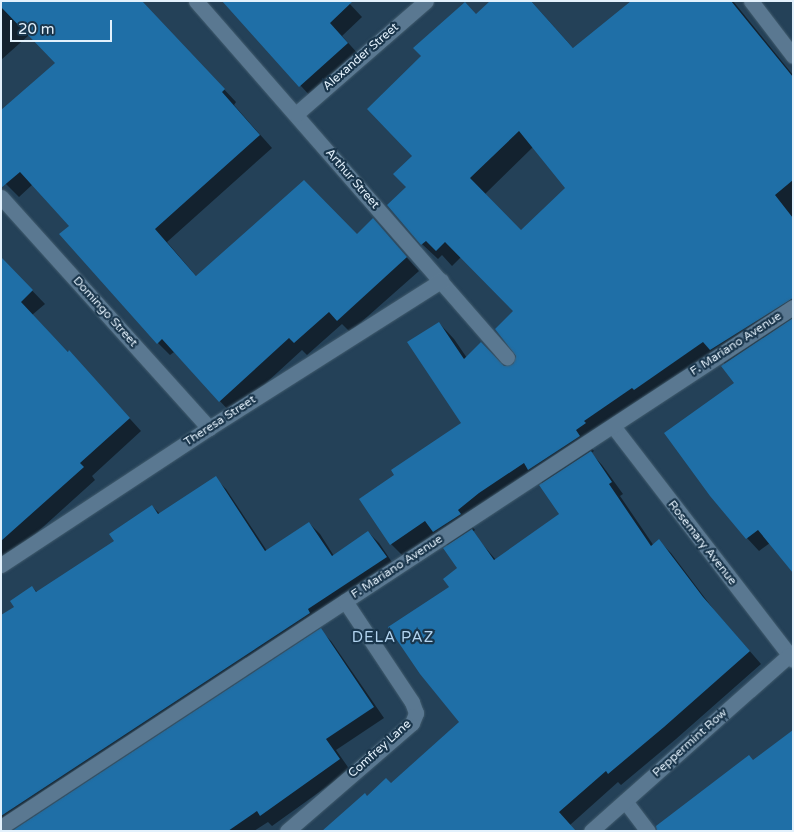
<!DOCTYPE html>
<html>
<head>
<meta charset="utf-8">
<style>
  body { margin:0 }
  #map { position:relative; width:794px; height:832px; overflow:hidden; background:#244158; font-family:"Varela Round",sans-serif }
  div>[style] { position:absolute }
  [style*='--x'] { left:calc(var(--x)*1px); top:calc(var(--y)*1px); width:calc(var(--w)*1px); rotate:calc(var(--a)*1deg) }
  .shadow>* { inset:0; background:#0007 }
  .building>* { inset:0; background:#1f6fa7 }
  .roads { filter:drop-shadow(0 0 1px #425c6e) drop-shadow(0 0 1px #425c6e) }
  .minor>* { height:15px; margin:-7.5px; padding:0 7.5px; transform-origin:7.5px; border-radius:7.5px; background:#5a7891 }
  span { translate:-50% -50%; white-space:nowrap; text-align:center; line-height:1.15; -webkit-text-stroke:4.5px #1a364c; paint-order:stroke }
  .street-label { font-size:12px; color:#e3f1fc }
  .quarter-label { font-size:15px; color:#b3d4f0; letter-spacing:1px }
  .frame { position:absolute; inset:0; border:2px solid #e3f1fc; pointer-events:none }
  .scale { position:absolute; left:10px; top:20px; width:102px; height:22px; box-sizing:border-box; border:2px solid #e3f1fc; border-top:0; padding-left:6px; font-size:15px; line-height:18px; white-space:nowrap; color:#e3f1fc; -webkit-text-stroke:4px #1a364c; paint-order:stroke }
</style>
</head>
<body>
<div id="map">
  <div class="shadow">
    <i style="clip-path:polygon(1px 1px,154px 15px,236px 102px,234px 105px,272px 148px,167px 242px,197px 277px,357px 236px,373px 220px,419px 271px,350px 332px,342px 324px,307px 355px,302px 350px,232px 414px,174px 352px,170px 355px,158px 343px,70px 226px,33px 184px,19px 197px,2px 180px,57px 63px,29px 35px,1px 60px)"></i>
    <i style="clip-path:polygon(223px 1px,347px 1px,362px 17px,342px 36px,360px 56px,312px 98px)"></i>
    <i style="clip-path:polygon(evenodd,531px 1px,574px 49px,633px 1px,733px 1px,793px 75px,793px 571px,770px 543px,759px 551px,747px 538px,736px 384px,725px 364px,718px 357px,590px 446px,594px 451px,591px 453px,602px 465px,623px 494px,620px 496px,654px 546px,659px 541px,671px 553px,714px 610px,761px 664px,676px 739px,621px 785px,618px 782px,570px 825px,367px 797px,391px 784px,460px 722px,450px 587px,459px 568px,448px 546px,439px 537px,407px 560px,391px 544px,360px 499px,396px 475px,462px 423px,439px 323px,454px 339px,467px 358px,504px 367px,513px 366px,517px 360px,515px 311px,461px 257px,452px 266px,442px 255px,438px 259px,422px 244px,408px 187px,414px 156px,477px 15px,531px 1px,533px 147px,566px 188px,521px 232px,485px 194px,533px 147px,531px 1px,539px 478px,560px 514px,496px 560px,472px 532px,475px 530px,472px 526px,539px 478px)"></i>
    <i style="clip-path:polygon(1px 258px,45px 304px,32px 315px,81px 365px,141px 431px,92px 476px,95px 480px,1px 565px)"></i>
    <i style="clip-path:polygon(215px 478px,226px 489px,267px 551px,309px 523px,320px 534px,334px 556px,368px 532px,379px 543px,396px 568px,1px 831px,1px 617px,16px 607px,32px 587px,38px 593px,115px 542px,152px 506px,160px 514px)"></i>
    <i style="clip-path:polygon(320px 630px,331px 641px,384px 718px,336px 750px,350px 770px,272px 826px,268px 822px,254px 831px,15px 831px)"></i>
  </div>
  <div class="building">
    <i style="clip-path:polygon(1px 1px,142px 1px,225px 89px,222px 92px,260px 135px,155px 229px,196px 276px,304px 180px,357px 234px,373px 218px,407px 257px,337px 321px,329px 312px,294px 343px,289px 338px,219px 402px,162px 339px,157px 344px,59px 234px,69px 226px,20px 172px,1px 188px,1px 110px,55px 63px,1px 7px)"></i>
    <i style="clip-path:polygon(222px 1px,353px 1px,330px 23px,348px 43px,299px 87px)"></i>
    <i style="clip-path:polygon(evenodd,490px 1px,531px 1px,573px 48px,631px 1px,731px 1px,793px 77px,793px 180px,775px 195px,793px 218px,793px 298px,710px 350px,703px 342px,634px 390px,632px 388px,584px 421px,586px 423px,576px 430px,580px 436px,528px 470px,524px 463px,479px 493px,458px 510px,461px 514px,433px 532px,425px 521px,390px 545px,359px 499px,394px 475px,391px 470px,461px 423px,407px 342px,439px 322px,464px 359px,481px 342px,504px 366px,513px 364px,516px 356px,495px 329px,513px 311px,445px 242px,436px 251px,426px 241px,421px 245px,387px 205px,406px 187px,393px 174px,412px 156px,367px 109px,421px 56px,413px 48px,465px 2px,476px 14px,490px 1px,519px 131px,565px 188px,521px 230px,470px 178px,519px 131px)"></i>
    <i style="clip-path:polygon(1px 257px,33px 290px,21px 302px,68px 352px,69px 350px,130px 418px,80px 463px,84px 467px,1px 541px)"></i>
    <i style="clip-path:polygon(793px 318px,793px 573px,758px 530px,746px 539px,710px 496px,664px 433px,734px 383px,721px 366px)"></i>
    <i style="clip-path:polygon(591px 451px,612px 482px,609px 484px,651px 546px,659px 539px,703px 597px,750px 651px,664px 727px,608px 774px,606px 771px,559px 812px,576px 831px,322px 831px,365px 793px,367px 796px,386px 778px,391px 783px,459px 722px,420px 674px,388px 627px,449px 587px,443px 579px,457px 568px,443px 548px,472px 529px,494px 560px,559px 514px,539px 485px)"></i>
    <i style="clip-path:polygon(216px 476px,265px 551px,309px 522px,332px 556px,368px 531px,387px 557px,308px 609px,310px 613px,1px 816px,1px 615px,14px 607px,10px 601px,32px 586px,36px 592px,114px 541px,109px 534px,152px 505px,158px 514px)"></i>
    <i style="clip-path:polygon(321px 628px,374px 707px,326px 739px,340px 759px,260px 816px,257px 811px,228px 831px,12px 831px)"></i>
    <i style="clip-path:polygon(793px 730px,793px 831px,657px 831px,656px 826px,749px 755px,753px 760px)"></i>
  </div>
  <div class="roads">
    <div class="minor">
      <i style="--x:196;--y:1;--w:473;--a:48.9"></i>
      <i style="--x:751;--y:1;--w:69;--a:52.6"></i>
      <i style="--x:296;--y:114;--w:172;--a:-41"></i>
      <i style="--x:1;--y:197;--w:311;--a:48"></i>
      <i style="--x:613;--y:426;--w:295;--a:52.4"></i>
      <i style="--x:1;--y:565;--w:249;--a:-33.4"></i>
      <i style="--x:209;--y:428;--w:275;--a:-32.4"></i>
      <i style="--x:625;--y:801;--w:38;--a:53"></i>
      <i style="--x:1;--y:827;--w:947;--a:-33.29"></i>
      <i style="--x:287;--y:831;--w:165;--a:-40.8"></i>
      <i style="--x:412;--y:723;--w:11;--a:-68"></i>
      <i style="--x:416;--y:713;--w:12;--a:-110"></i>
      <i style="--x:412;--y:702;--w:121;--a:-123.6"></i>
      <i style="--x:591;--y:831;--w:265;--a:-41.6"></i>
    </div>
  </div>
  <div class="street-label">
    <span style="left:361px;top:57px;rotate:-41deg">Alexander Street</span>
    <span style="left:352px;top:179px;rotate:49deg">Arthur Street</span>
    <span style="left:105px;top:312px;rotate:48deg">Domingo Street</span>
    <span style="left:736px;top:344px;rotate:-33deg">F. Mariano Avenue</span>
    <span style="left:220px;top:421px;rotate:-33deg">Theresa Street</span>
    <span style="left:702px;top:543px;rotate:52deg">Rosemary Avenue</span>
    <span style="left:397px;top:567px;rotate:-33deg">F. Mariano Avenue</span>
    <span style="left:690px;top:743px;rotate:-42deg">Peppermint Row</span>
    <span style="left:380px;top:749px;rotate:-42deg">Comfrey Lane</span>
  </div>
  <div class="quarter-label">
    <span style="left:393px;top:638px">DELA PAZ</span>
  </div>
  <div class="frame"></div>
  <div class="scale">20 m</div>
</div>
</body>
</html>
